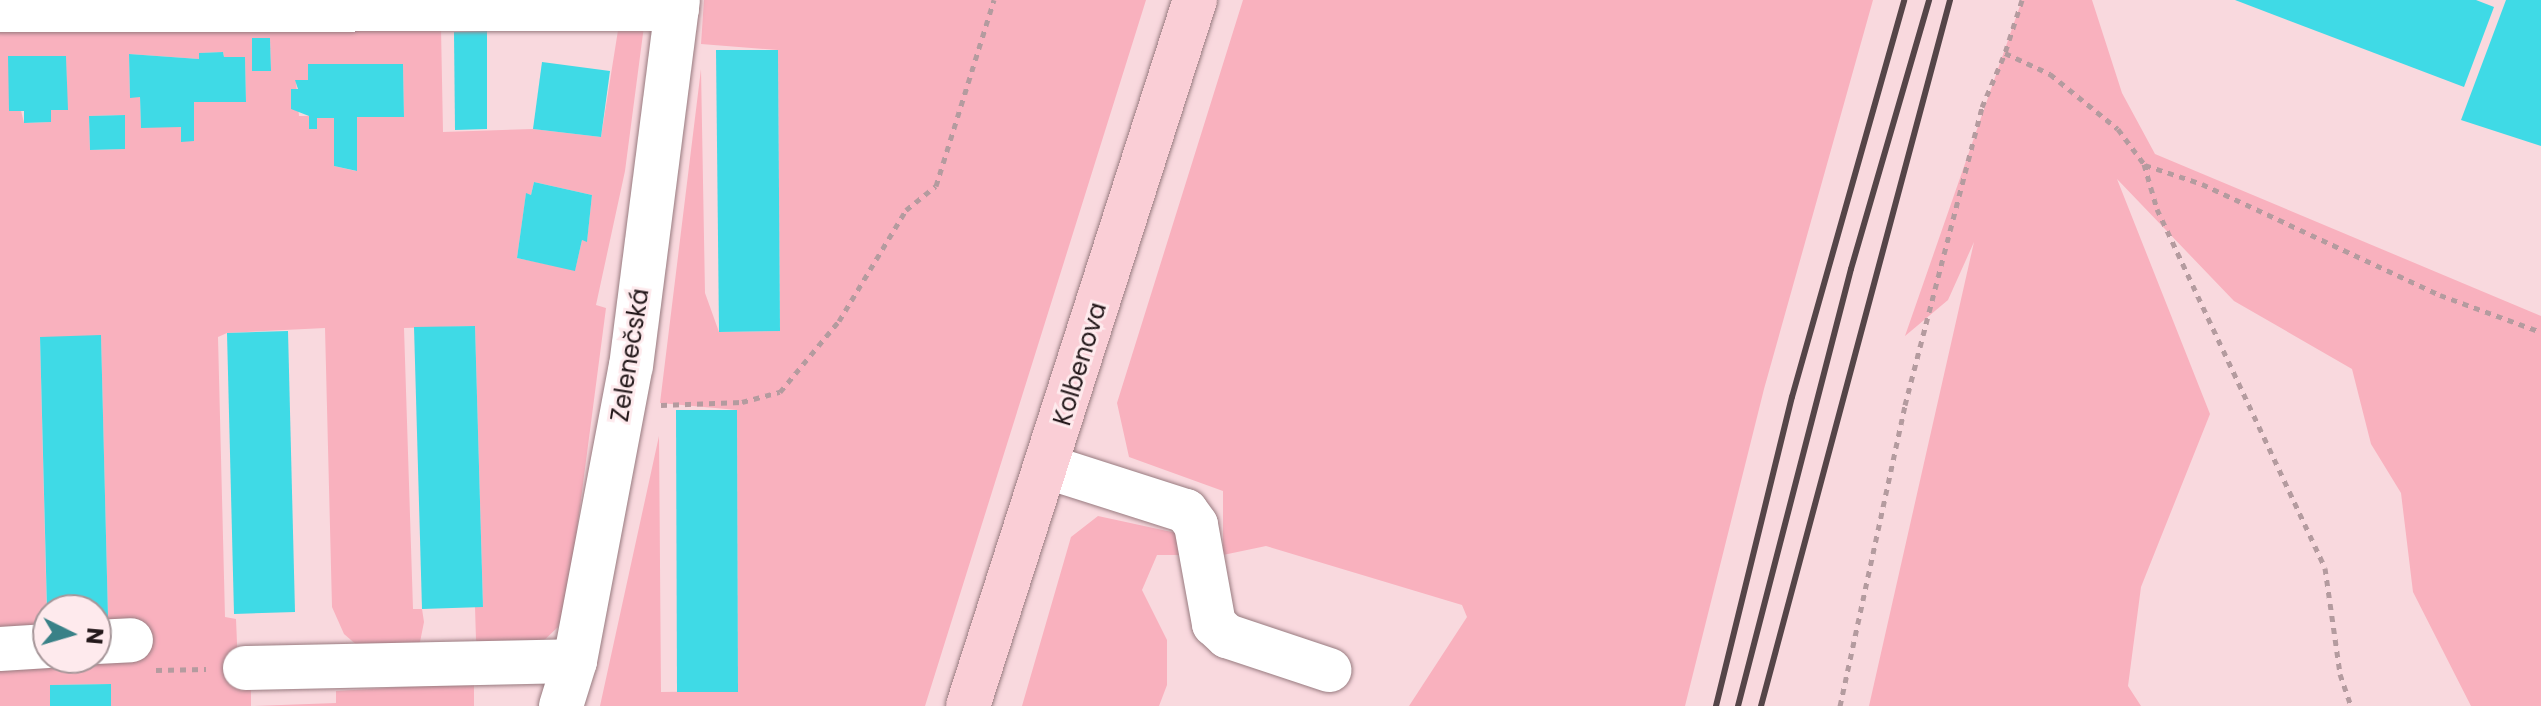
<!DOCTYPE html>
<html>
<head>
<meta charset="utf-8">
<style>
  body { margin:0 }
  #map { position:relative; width:2541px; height:706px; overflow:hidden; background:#f9d9de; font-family:Poppins,sans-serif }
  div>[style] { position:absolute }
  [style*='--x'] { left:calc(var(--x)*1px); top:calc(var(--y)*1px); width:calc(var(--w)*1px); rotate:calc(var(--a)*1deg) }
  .green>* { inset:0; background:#f9b1be }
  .building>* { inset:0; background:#3fdae6 }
  .path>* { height:5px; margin-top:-2.5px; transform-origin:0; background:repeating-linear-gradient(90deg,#b49b9f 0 6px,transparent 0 12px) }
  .roads { filter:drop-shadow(0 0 2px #987b80) drop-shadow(0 0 2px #987b80) }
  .minor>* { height:44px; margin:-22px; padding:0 22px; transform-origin:22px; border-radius:22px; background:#fff }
  .major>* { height:44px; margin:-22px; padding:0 22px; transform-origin:22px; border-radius:22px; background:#faced6 }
  .rail>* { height:6px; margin:-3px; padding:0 3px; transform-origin:3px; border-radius:3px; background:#554548 }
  span { translate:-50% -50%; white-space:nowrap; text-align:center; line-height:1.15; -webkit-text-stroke:6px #feeaed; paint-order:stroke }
  .street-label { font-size:24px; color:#23181a }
  .north { position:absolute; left:32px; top:594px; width:80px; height:80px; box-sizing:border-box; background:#feeaed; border:2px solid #a69699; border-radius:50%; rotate:95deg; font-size:22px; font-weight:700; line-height:32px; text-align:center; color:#23181a }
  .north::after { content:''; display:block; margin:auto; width:28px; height:36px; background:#398187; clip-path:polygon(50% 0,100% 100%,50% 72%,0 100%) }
</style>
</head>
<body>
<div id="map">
  <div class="green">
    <i style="clip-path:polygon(704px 0,1146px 0,925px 706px,600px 706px,659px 436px,661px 692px,738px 691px,737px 410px,660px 403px,701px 69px,705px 293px,719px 332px,780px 331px,778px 50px,701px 44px)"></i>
    <i style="clip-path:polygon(1243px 0,1873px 0,1764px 389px,1685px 706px,1409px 706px,1467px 617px,1462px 605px,1266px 546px,1223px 555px,1223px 491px,1129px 457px,1117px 403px)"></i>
    <i style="clip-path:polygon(2022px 0,2092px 0,2122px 93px,2155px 154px,2541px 316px,2541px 706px,2471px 706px,2413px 592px,2401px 493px,2371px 444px,2352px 369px,2234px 301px,2117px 179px,2210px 414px,2141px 587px,2128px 686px,2141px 706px,1869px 706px,1974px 242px,1948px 300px,1905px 336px)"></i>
    <i style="clip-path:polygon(evenodd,619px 24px,644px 26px,625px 171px,596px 305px,606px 308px,567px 606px,558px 627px,539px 645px,481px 650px,476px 640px,475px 607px,483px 606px,475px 326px,404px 328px,413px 609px,422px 609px,424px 622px,418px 652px,358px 646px,344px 634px,332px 607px,325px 328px,227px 333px,218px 337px,225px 617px,236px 619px,238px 667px,251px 688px,251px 706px,111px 706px,110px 684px,50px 685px,50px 706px,0 706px,0 31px,441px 28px,443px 132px,533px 129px,601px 137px,619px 24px,252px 38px,270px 38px,271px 71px,253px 71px,252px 38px,619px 24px,223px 52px,224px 57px,245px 57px,246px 101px,194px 102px,194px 141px,182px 141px,181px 127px,141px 127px,140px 97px,130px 97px,129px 54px,199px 59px,200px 53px,223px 52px,619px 24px,8px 56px,66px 56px,67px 110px,51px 110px,51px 122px,24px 123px,8px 56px,619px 24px,308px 64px,403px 64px,404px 116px,357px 117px,356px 171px,334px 166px,334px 118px,317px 118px,317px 129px,309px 129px,309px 116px,299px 116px,296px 81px,308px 80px,308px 64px,619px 24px,124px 115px,125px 149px,90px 150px,89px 116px,124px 115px,619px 24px,534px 182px,592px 195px,587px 241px,582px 240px,575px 270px,517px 258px,526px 194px,531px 195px,534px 182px,619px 24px,101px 336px,108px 617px,96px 618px,96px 658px,48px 658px,40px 338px,101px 336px)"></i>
    <i style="clip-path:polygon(1098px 516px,1181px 534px,1185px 555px,1157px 555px,1142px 590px,1167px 640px,1167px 685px,1159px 706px,1022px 706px,1071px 537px)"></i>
    <i style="clip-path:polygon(474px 683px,474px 706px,253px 706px,336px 703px,336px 691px)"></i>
  </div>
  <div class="building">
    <i style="clip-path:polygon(2235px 0,2476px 0,2494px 7px,2464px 87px)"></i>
    <i style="clip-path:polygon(2506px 0,2541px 0,2541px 146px,2461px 120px)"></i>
    <i style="clip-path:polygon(487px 31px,487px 129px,455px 130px,454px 32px)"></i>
    <i style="clip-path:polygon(252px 38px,270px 38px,271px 71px,252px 71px)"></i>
    <i style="clip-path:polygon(716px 50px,778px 50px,780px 331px,719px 332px)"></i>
    <i style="clip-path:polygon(223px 52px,224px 57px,245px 57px,246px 102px,194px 102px,194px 141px,181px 142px,181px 127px,141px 128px,140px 97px,130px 98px,129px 54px,199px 59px,199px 53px)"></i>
    <i style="clip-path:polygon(8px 56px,66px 56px,68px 110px,51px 110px,51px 122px,24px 123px,24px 111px,9px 111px)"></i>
    <i style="clip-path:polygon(542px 62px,610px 71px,601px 137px,533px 129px)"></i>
    <i style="clip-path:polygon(308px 64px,403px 64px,404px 117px,357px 117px,357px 171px,334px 166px,334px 118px,317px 118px,317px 129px,309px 129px,309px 116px,291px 109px,291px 89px,298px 89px,295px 80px,308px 80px)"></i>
    <i style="clip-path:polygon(125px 115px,125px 149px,90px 150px,89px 116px)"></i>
    <i style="clip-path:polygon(534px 182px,592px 195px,587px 242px,582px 240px,575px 271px,517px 258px,526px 193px,531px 195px)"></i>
    <i style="clip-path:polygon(475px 326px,483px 607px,422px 609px,414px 327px)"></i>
    <i style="clip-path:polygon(288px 331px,295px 612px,234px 614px,227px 333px)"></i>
    <i style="clip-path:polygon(101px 335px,108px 617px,96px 618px,96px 610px,47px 610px,40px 337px)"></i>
    <i style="clip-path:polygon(676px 410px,737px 410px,738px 692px,677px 692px)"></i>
    <i style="clip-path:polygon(111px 684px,111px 706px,50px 706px,50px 685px)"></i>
  </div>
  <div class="path">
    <i style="--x:2022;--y:0;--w:56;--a:107.8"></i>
    <i style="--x:2005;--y:53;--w:50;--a:25"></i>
    <i style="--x:2050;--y:74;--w:87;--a:39"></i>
    <i style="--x:2118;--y:129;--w:44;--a:53.4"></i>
    <i style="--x:2144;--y:164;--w:47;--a:73.9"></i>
    <i style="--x:2157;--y:209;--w:396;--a:64.9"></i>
    <i style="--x:2325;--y:568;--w:107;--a:81.9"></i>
    <i style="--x:2340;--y:674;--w:34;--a:71"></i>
    <i style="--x:2145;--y:165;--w:60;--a:18.4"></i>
    <i style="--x:2202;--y:184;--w:263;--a:25"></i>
    <i style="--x:2440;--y:295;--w:108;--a:20.1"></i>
    <i style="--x:661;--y:405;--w:81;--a:-2.1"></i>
    <i style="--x:742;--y:402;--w:39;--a:-15"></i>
    <i style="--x:780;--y:392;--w:92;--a:-50.3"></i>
    <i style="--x:839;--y:321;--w:130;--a:-58.9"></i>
    <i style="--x:906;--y:210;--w:38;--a:-39"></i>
    <i style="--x:936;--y:186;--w:195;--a:-72.7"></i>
    <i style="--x:156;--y:670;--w:50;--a:-1.1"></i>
    <i style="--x:1840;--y:706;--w:308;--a:-77.8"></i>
    <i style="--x:1905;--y:405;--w:308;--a:-75.5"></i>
    <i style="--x:1982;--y:107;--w:59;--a:-66.9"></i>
  </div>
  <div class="roads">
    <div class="minor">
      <i style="--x:0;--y:10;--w:677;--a:-0.08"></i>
      <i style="--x:1048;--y:467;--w:145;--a:17.7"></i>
      <i style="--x:1186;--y:511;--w:17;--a:54"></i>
      <i style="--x:1196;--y:525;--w:101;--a:79.7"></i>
      <i style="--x:1214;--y:624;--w:18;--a:43"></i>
      <i style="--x:1227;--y:636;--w:108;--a:18.4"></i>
      <i style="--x:96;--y:642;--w:35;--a:-3"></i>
      <i style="--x:0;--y:649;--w:48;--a:-3.6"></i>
      <i style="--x:245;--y:668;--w:330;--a:-1.2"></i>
      <i style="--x:561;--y:706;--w:47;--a:-72.7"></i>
      <i style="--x:575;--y:661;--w:300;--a:-79.3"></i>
      <i style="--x:631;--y:366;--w:369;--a:-82.7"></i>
    </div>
    <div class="major">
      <i style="--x:968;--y:706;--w:742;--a:-72.18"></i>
    </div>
  </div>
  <div class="rail">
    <i style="--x:1716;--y:706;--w:318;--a:-76.2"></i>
    <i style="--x:1792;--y:397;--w:412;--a:-74.2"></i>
    <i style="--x:1738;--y:706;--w:451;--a:-75.5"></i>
    <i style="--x:1851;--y:269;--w:280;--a:-73.8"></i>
    <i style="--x:1761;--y:706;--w:731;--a:-75.01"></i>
  </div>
  <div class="street-label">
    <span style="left:630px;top:355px;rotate:-81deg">Zelenečská</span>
    <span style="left:1080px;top:364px;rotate:-73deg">Kolbenova</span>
  </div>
  <div class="north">N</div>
</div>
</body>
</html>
